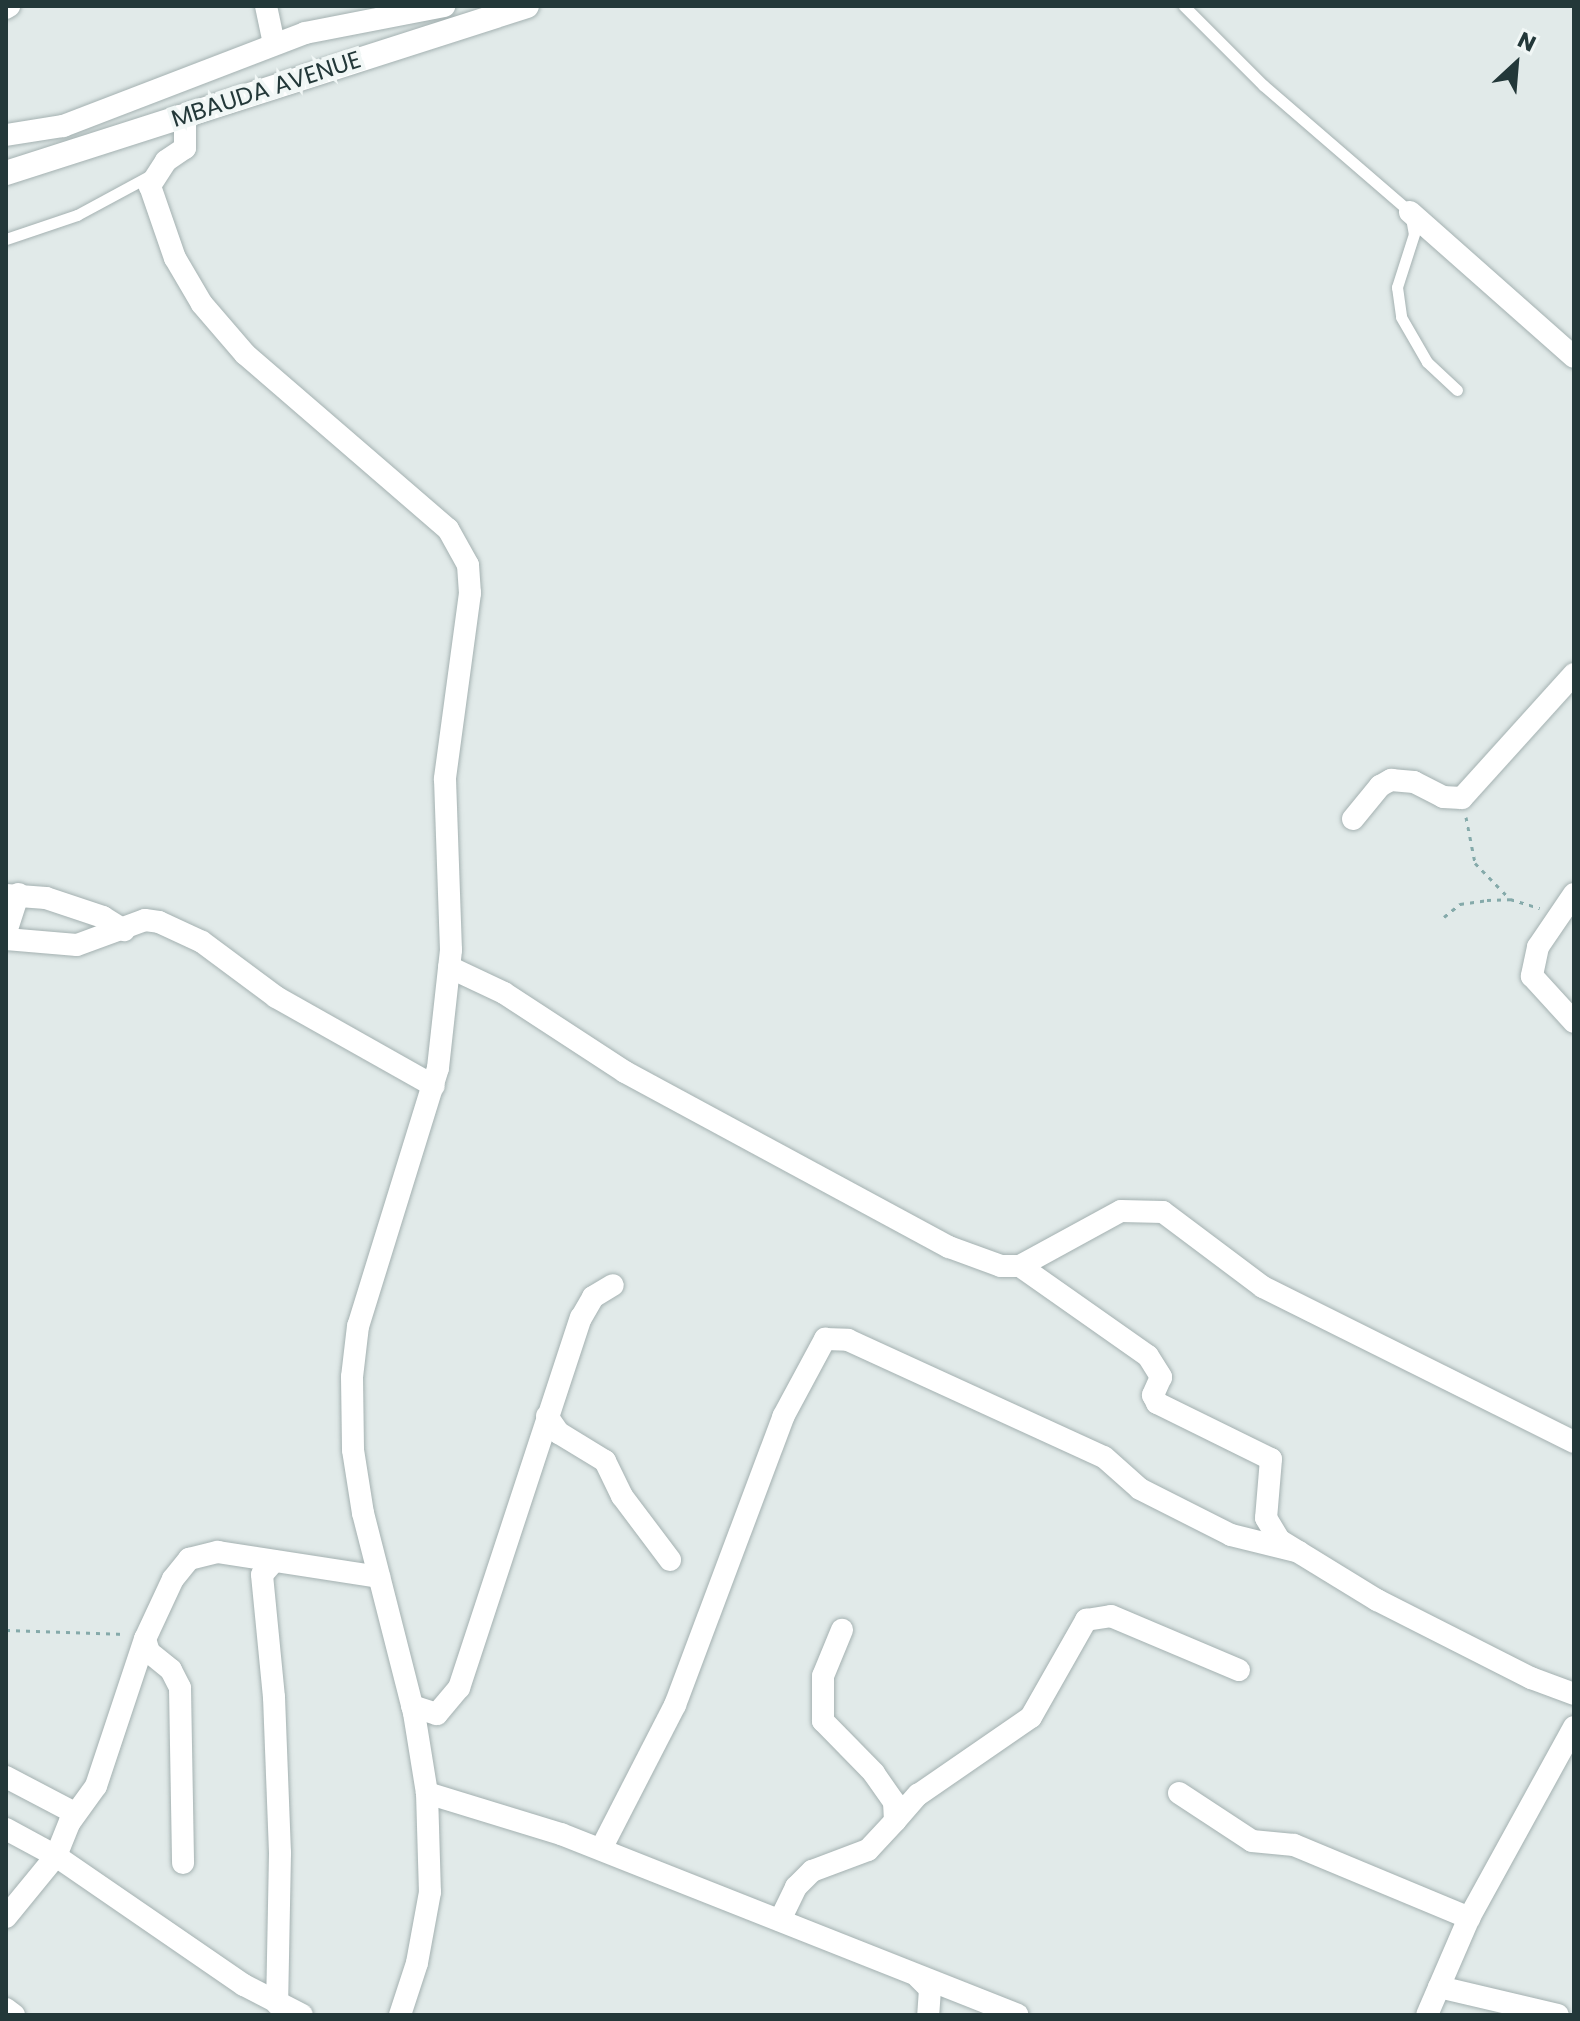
<!DOCTYPE html>
<html>
<head>
<meta charset="utf-8">
<style>
  body { margin:0 }
  #map { position:relative; width:1580px; height:2021px; overflow:hidden; background:#e1eae9; font-family:Poppins,sans-serif }
  div>[style] { position:absolute }
  [style*='--x'] { left:calc(var(--x)*1px); top:calc(var(--y)*1px); width:calc(var(--w)*1px); rotate:calc(var(--a)*1deg) }
  .path>* { height:3px; margin-top:-1.5px; transform-origin:0; background:repeating-linear-gradient(90deg,#85aaaa 0 4px,transparent 0 10px) }
  .roads { filter:drop-shadow(0 0 2px #a4b1b1) drop-shadow(0 0 2px #a4b1b1) }
  .lane>* { height:11px; margin:-5.5px; padding:0 5.5px; transform-origin:5.5px; border-radius:5.5px; background:#fff }
  .street>* { height:22px; margin:-11px; padding:0 11px; transform-origin:11px; border-radius:11px; background:#fff }
  .secondary>* { height:24px; margin:-12px; padding:0 12px; transform-origin:12px; border-radius:12px; background:#fff }
  span { translate:-50% -50%; white-space:nowrap; text-align:center; line-height:1.15; -webkit-text-stroke:8px #f1f7f6; paint-order:stroke }
  .street-label { font-size:24px; color:#233839 }
  .frame { position:absolute; inset:0; border:8px solid #233839; pointer-events:none }
  .north { position:absolute; left:1476px; top:24px; width:80px; height:80px; -webkit-text-stroke:6px #f1f7f6; paint-order:stroke; rotate:26deg; font-size:22px; font-weight:700; line-height:32px; text-align:center; color:#233839 }
  .north::after { content:''; display:block; margin:auto; width:28px; height:36px; background:#233839; clip-path:polygon(50% 0,100% 100%,50% 72%,0 100%) }
</style>
</head>
<body>
<div id="map">
  <div class="path">
    <i style="--x:1466;--y:817;--w:47;--a:78.9"></i>
    <i style="--x:1475;--y:863;--w:49;--a:45.8"></i>
    <i style="--x:1444;--y:917;--w:21;--a:-39"></i>
    <i style="--x:1460;--y:904;--w:27;--a:-8"></i>
    <i style="--x:1487;--y:900;--w:23;--a:-2"></i>
    <i style="--x:1510;--y:899;--w:31;--a:17"></i>
    <i style="--x:6;--y:1630;--w:120;--a:1.9"></i>
  </div>
  <div class="roads">
    <div class="lane">
      <i style="--x:1184;--y:6;--w:112;--a:45"></i>
      <i style="--x:1263;--y:85;--w:194;--a:40.8"></i>
      <i style="--x:1410;--y:212;--w:22;--a:80"></i>
      <i style="--x:1414;--y:234;--w:56;--a:107.8"></i>
      <i style="--x:1397;--y:287;--w:30;--a:82"></i>
      <i style="--x:1401;--y:317;--w:52;--a:60"></i>
      <i style="--x:1427;--y:362;--w:41;--a:43"></i>
      <i style="--x:6;--y:239;--w:75;--a:-18.7"></i>
      <i style="--x:77;--y:215;--w:84;--a:-28.4"></i>
    </div>
    <div class="street">
      <i style="--x:266;--y:6;--w:38;--a:78"></i>
      <i style="--x:6;--y:8;--w:4;--a:-34"></i>
      <i style="--x:179;--y:116;--w:11;--a:56"></i>
      <i style="--x:185;--y:125;--w:23;--a:90"></i>
      <i style="--x:185;--y:148;--w:23;--a:146"></i>
      <i style="--x:166;--y:161;--w:30;--a:123"></i>
      <i style="--x:150;--y:186;--w:76;--a:70.9"></i>
      <i style="--x:175;--y:258;--w:53;--a:59.6"></i>
      <i style="--x:202;--y:304;--w:66;--a:49.3"></i>
      <i style="--x:245;--y:354;--w:268;--a:40.8"></i>
      <i style="--x:448;--y:529;--w:41;--a:60.9"></i>
      <i style="--x:468;--y:565;--w:28;--a:86"></i>
      <i style="--x:470;--y:593;--w:188;--a:97.7"></i>
      <i style="--x:445;--y:779;--w:171;--a:88"></i>
      <i style="--x:451;--y:950;--w:119;--a:96.3"></i>
      <i style="--x:438;--y:1068;--w:270;--a:107.2"></i>
      <i style="--x:358;--y:1326;--w:51;--a:96.7"></i>
      <i style="--x:352;--y:1377;--w:73;--a:89.2"></i>
      <i style="--x:353;--y:1450;--w:64;--a:81"></i>
      <i style="--x:363;--y:1513;--w:206;--a:75.7"></i>
      <i style="--x:414;--y:1713;--w:81;--a:80.8"></i>
      <i style="--x:427;--y:1793;--w:99;--a:88.3"></i>
      <i style="--x:430;--y:1892;--w:72;--a:100.4"></i>
      <i style="--x:417;--y:1963;--w:55;--a:108.1"></i>
      <i style="--x:6;--y:135;--w:58;--a:-9"></i>
      <i style="--x:63;--y:126;--w:259;--a:-21"></i>
      <i style="--x:305;--y:33;--w:142;--a:-11"></i>
      <i style="--x:1410;--y:212;--w:219;--a:41.5"></i>
      <i style="--x:1353;--y:819;--w:43;--a:-50.7"></i>
      <i style="--x:1380;--y:786;--w:13;--a:-29"></i>
      <i style="--x:1391;--y:780;--w:23;--a:5"></i>
      <i style="--x:1414;--y:782;--w:33;--a:27"></i>
      <i style="--x:1443;--y:797;--w:19;--a:3"></i>
      <i style="--x:1462;--y:798;--w:167;--a:-47.9"></i>
      <i style="--x:1574;--y:894;--w:64;--a:124.2"></i>
      <i style="--x:1538;--y:947;--w:30;--a:102"></i>
      <i style="--x:1532;--y:976;--w:62;--a:47.6"></i>
      <i style="--x:6;--y:895;--w:40;--a:4.3"></i>
      <i style="--x:46;--y:898;--w:60;--a:18.4"></i>
      <i style="--x:103;--y:917;--w:25;--a:32"></i>
      <i style="--x:6;--y:932;--w:40;--a:-72"></i>
      <i style="--x:6;--y:939;--w:71;--a:4.8"></i>
      <i style="--x:77;--y:945;--w:72;--a:-20.2"></i>
      <i style="--x:145;--y:920;--w:14;--a:8"></i>
      <i style="--x:159;--y:922;--w:47;--a:24.9"></i>
      <i style="--x:202;--y:942;--w:92;--a:36.6"></i>
      <i style="--x:276;--y:997;--w:181;--a:29.4"></i>
      <i style="--x:449;--y:967;--w:61;--a:25.3"></i>
      <i style="--x:504;--y:993;--w:145;--a:33.1"></i>
      <i style="--x:625;--y:1072;--w:368;--a:28.4"></i>
      <i style="--x:949;--y:1247;--w:55;--a:20.1"></i>
      <i style="--x:1001;--y:1266;--w:19;--a:0"></i>
      <i style="--x:1020;--y:1266;--w:115;--a:-28.6"></i>
      <i style="--x:1121;--y:1211;--w:42;--a:1.4"></i>
      <i style="--x:1163;--y:1212;--w:125;--a:36.9"></i>
      <i style="--x:1263;--y:1287;--w:347;--a:26.5"></i>
      <i style="--x:1020;--y:1266;--w:156;--a:35.1"></i>
      <i style="--x:1148;--y:1356;--w:25;--a:58"></i>
      <i style="--x:1161;--y:1377;--w:20;--a:114"></i>
      <i style="--x:1153;--y:1395;--w:9;--a:63"></i>
      <i style="--x:1157;--y:1403;--w:127;--a:26.2"></i>
      <i style="--x:1271;--y:1459;--w:59;--a:94.8"></i>
      <i style="--x:1266;--y:1518;--w:26;--a:59"></i>
      <i style="--x:1279;--y:1540;--w:115;--a:31.5"></i>
      <i style="--x:1377;--y:1600;--w:173;--a:26.9"></i>
      <i style="--x:1531;--y:1678;--w:46;--a:20.4"></i>
      <i style="--x:547;--y:1416;--w:21;--a:55"></i>
      <i style="--x:559;--y:1433;--w:54;--a:31.3"></i>
      <i style="--x:605;--y:1461;--w:39;--a:64"></i>
      <i style="--x:622;--y:1496;--w:80;--a:53.1"></i>
      <i style="--x:274;--y:1561;--w:18;--a:131"></i>
      <i style="--x:262;--y:1575;--w:123;--a:84.4"></i>
      <i style="--x:274;--y:1697;--w:156;--a:87.8"></i>
      <i style="--x:280;--y:1853;--w:151;--a:91.1"></i>
      <i style="--x:145;--y:1639;--w:14;--a:73"></i>
      <i style="--x:149;--y:1652;--w:28;--a:39"></i>
      <i style="--x:171;--y:1670;--w:20;--a:63"></i>
      <i style="--x:180;--y:1688;--w:175;--a:89"></i>
      <i style="--x:412;--y:1706;--w:26;--a:18"></i>
      <i style="--x:437;--y:1714;--w:34;--a:-50"></i>
      <i style="--x:459;--y:1688;--w:390;--a:-71.8"></i>
      <i style="--x:581;--y:1318;--w:24;--a:-60"></i>
      <i style="--x:593;--y:1297;--w:23;--a:-31"></i>
      <i style="--x:6;--y:1777;--w:78;--a:27.6"></i>
      <i style="--x:427;--y:1793;--w:140;--a:17"></i>
      <i style="--x:561;--y:1834;--w:491;--a:21.6"></i>
      <i style="--x:1179;--y:1793;--w:87;--a:33.3"></i>
      <i style="--x:1252;--y:1841;--w:42;--a:5.4"></i>
      <i style="--x:1294;--y:1845;--w:190;--a:22.6"></i>
      <i style="--x:895;--y:1821;--w:35;--a:-49"></i>
      <i style="--x:918;--y:1795;--w:137;--a:-34.6"></i>
      <i style="--x:1031;--y:1717;--w:112;--a:-60.4"></i>
      <i style="--x:1086;--y:1620;--w:25;--a:-9"></i>
      <i style="--x:1111;--y:1616;--w:139;--a:22.9"></i>
      <i style="--x:6;--y:1829;--w:57;--a:28.4"></i>
      <i style="--x:56;--y:1856;--w:228;--a:34.5"></i>
      <i style="--x:244;--y:1985;--w:65;--a:27.3"></i>
      <i style="--x:601;--y:1849;--w:162;--a:-62.8"></i>
      <i style="--x:675;--y:1705;--w:308;--a:-69.4"></i>
      <i style="--x:783;--y:1417;--w:89;--a:-61.7"></i>
      <i style="--x:825;--y:1339;--w:23;--a:2"></i>
      <i style="--x:848;--y:1340;--w:281;--a:24.6"></i>
      <i style="--x:1104;--y:1457;--w:48;--a:41.6"></i>
      <i style="--x:1140;--y:1489;--w:102;--a:26.8"></i>
      <i style="--x:1231;--y:1535;--w:70;--a:14"></i>
      <i style="--x:6;--y:1917;--w:79;--a:-50.7"></i>
      <i style="--x:56;--y:1856;--w:37;--a:-68"></i>
      <i style="--x:70;--y:1822;--w:44;--a:-54.2"></i>
      <i style="--x:96;--y:1786;--w:155;--a:-71.6"></i>
      <i style="--x:145;--y:1639;--w:66;--a:-65"></i>
      <i style="--x:173;--y:1579;--w:26;--a:-51"></i>
      <i style="--x:189;--y:1559;--w:30;--a:-14"></i>
      <i style="--x:218;--y:1552;--w:163;--a:8.8"></i>
      <i style="--x:780;--y:1920;--w:37;--a:-64"></i>
      <i style="--x:796;--y:1887;--w:23;--a:-45"></i>
      <i style="--x:812;--y:1871;--w:60;--a:-20.6"></i>
      <i style="--x:868;--y:1850;--w:40;--a:-47"></i>
      <i style="--x:895;--y:1821;--w:19;--a:-93"></i>
      <i style="--x:894;--y:1802;--w:35;--a:-125"></i>
      <i style="--x:874;--y:1773;--w:73;--a:-134.4"></i>
      <i style="--x:823;--y:1721;--w:45;--a:-90"></i>
      <i style="--x:823;--y:1676;--w:50;--a:-67.6"></i>
      <i style="--x:918;--y:1977;--w:17;--a:45"></i>
      <i style="--x:930;--y:1989;--w:26;--a:94"></i>
      <i style="--x:1439;--y:1987;--w:122;--a:13.2"></i>
      <i style="--x:6;--y:2009;--w:10;--a:37"></i>
      <i style="--x:1427;--y:2015;--w:106;--a:-66.6"></i>
      <i style="--x:1469;--y:1918;--w:218;--a:-61.2"></i>
    </div>
    <div class="secondary">
      <i style="--x:6;--y:173;--w:547;--a:-17.77"></i>
    </div>
  </div>
  <div class="street-label">
    <span style="left:266px;top:89px;rotate:-18deg">MBAUDA AVENUE</span>
  </div>
  <div class="frame"></div>
  <div class="north">N</div>
</div>
</body>
</html>
